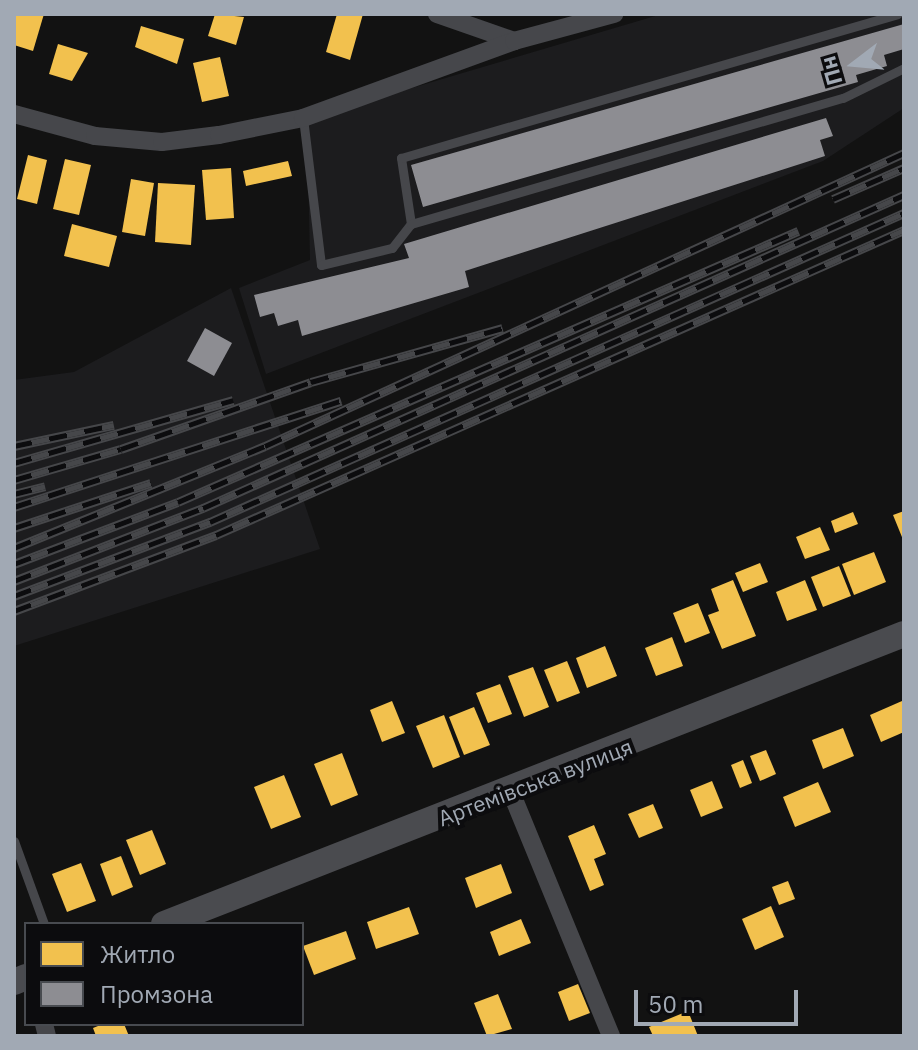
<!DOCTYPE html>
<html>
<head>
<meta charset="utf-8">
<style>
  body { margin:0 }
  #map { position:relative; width:918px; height:1050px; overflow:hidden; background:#121212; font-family:"IBM Plex Sans",sans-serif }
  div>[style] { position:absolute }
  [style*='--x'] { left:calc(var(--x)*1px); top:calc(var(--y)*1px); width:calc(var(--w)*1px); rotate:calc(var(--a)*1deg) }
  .built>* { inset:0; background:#1c1c1e }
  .homes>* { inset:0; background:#f2c14e }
  .industry>* { inset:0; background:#8d8d92 }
  .lane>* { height:9px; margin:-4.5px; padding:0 4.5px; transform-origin:4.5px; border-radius:4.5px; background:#46474b }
  .street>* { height:18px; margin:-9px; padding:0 9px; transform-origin:9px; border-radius:9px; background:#46474b }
  .secondary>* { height:26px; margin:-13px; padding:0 13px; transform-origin:13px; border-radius:13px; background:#4a4b4f }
  .rail>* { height:9px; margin-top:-4.5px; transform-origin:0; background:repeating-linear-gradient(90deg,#0c0c0e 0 18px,#46474a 0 36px); box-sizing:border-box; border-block:2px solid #46474a }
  span { translate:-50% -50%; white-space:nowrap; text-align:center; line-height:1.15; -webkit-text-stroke:8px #0c0c0e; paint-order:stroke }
  .street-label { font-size:22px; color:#a1a9b4 }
  .frame { position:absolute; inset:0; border:16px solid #a1a9b4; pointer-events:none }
  .legend { position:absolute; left:24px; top:922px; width:280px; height:104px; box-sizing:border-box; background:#0c0c0e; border:2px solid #484b50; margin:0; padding:10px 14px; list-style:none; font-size:24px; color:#a1a9b4 }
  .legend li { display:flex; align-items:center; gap:16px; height:40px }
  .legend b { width:40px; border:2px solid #484b50 }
  .north { position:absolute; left:814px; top:24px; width:80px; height:80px; -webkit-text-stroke:6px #0c0c0e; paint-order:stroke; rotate:254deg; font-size:22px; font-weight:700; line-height:32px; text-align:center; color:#a1a9b4 }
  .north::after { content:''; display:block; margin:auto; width:28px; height:36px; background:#a1a9b4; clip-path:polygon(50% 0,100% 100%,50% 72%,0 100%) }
  .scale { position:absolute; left:634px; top:990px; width:164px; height:36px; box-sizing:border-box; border:4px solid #a1a9b4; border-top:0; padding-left:10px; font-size:24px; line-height:28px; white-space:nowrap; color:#a1a9b4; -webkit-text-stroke:6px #0c0c0e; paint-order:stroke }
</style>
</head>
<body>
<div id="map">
  <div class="built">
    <i style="clip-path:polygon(662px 14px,904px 14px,904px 108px,823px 161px,266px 374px,239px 288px,310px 260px,307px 119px)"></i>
    <i style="clip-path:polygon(231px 288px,320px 549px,14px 646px,14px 380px,74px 372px)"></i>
  </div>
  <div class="homes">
    <i style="clip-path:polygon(14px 14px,44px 14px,33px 51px,14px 45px)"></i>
    <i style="clip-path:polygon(215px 14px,244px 17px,236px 45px,208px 36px)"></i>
    <i style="clip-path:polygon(337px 14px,363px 14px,350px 60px,326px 52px)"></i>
    <i style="clip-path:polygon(141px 26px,184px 39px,177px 64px,135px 47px)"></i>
    <i style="clip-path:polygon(58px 44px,88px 53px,72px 81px,49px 74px)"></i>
    <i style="clip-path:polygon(220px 57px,229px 96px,202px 102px,193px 63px)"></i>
    <i style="clip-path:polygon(28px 155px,47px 160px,37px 204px,17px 199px)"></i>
    <i style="clip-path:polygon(65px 159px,91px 165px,79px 215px,53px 209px)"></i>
    <i style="clip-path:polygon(288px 161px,292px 176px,246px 186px,243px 171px)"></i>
    <i style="clip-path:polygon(231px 168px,234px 218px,206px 220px,202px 170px)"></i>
    <i style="clip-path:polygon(131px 179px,154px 183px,145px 236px,122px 232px)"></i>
    <i style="clip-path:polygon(158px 183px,195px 185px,191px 245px,155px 242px)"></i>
    <i style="clip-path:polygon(72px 224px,117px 236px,109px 267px,64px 256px)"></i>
    <i style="clip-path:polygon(904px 511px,904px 542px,893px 515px)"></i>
    <i style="clip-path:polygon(853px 512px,858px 524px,835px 533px,831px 521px)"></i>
    <i style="clip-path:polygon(820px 527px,830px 550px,805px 559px,796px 537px)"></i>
    <i style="clip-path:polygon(874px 552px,886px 582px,854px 595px,842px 564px)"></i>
    <i style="clip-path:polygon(760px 563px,768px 582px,743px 592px,735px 573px)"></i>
    <i style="clip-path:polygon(839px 566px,851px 596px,823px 607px,811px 577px)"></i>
    <i style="clip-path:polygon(733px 580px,756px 636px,722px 649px,708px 615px,719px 611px,711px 589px)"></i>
    <i style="clip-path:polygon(805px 580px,817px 610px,787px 621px,776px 592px)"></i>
    <i style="clip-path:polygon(698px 603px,710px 633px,685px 643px,673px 613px)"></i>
    <i style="clip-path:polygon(672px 637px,683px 666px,656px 676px,645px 648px)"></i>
    <i style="clip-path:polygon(605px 646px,617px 676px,587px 688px,576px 658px)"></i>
    <i style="clip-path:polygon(567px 661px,580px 693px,557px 702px,544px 670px)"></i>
    <i style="clip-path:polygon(533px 667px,549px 707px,524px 717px,508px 676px)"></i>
    <i style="clip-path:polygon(500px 684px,512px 714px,488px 723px,476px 693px)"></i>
    <i style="clip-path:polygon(392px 701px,405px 733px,382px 742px,370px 710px)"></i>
    <i style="clip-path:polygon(902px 701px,904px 732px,881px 742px,870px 715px)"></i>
    <i style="clip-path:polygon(474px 707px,490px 745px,464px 755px,449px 717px)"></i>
    <i style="clip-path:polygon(444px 715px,460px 757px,433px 768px,416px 726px)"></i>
    <i style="clip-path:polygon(843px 728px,854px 756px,823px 769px,812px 740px)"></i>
    <i style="clip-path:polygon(766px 750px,776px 774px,760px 781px,750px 756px)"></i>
    <i style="clip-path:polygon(342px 753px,358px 795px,331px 806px,314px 764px)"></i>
    <i style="clip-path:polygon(743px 760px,752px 783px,740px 788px,731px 765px)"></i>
    <i style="clip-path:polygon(284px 775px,301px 817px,271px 829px,254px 787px)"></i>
    <i style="clip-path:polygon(712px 781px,723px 808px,701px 817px,690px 790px)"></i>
    <i style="clip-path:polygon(818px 782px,831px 812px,795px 827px,783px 797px)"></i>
    <i style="clip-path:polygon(653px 804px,663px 828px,639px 838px,628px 814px)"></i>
    <i style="clip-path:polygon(594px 825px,606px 854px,594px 859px,604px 885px,590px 891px,568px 836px)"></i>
    <i style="clip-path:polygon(152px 830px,166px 864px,140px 875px,126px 840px)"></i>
    <i style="clip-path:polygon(121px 856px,133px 887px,112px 896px,100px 864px)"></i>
    <i style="clip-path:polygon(81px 863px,96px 901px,67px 912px,52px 874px)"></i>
    <i style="clip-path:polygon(501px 864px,512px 893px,476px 908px,465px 878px)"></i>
    <i style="clip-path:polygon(788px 881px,795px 899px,779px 905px,772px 887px)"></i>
    <i style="clip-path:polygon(771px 906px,784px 937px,755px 950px,742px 919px)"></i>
    <i style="clip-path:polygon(409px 907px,419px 934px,376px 949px,367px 922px)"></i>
    <i style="clip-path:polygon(521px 919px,531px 943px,499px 956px,490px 932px)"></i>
    <i style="clip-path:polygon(346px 931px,356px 959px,314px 975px,303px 946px)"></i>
    <i style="clip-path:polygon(578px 984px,590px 1013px,569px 1021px,558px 992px)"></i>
    <i style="clip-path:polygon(498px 994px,512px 1029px,487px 1036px,474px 1003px)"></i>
    <i style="clip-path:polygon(688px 1011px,698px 1036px,653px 1036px,649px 1027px)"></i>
    <i style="clip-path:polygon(103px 1024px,124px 1024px,129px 1036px,96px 1036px,93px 1028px)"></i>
  </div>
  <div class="industry">
    <i style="clip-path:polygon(904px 24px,904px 49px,884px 55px,887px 66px,856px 75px,858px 82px,423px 207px,411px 165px)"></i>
    <i style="clip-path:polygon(826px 118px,833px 136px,820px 140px,825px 156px,465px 271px,469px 287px,302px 336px,298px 320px,278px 326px,274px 313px,260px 317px,254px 295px,409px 258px,404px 244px)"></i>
    <i style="clip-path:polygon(205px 328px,232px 343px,214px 376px,187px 361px)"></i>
  </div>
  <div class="lane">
    <i style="--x:303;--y:118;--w:148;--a:83"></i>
    <i style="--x:321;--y:265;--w:73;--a:-13.5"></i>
    <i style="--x:392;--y:248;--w:31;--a:-52"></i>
    <i style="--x:411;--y:224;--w:67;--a:-98.6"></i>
    <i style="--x:401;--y:158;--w:517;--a:-16.16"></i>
    <i style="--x:411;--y:224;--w:450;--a:-16.3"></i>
    <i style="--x:843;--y:98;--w:68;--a:-26.2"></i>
    <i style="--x:14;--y:841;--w:88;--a:70.1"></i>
  </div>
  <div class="street">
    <i style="--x:437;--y:14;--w:82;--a:19.3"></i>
    <i style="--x:14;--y:114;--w:84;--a:15.2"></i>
    <i style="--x:95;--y:136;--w:67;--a:5.1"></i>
    <i style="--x:162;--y:142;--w:57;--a:-7"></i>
    <i style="--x:219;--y:135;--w:86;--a:-11.4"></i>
    <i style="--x:303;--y:118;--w:225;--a:-20"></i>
    <i style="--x:514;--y:41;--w:104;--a:-15.1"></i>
    <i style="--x:511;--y:792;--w:264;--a:67.7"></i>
    <i style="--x:44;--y:1024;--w:12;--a:76"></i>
  </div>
  <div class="secondary">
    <i style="--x:164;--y:924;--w:795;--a:-21.4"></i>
    <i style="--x:14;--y:982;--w:13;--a:-23"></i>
  </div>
  <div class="rail">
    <i style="--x:833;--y:199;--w:77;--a:-23.6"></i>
    <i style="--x:14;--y:446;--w:102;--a:-11.9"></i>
    <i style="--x:14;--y:463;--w:228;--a:-16"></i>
    <i style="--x:14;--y:480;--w:111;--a:-16.2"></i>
    <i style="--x:121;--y:449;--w:201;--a:-19.4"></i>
    <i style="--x:311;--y:382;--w:199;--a:-15.7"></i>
    <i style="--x:14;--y:494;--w:32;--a:-14"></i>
    <i style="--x:14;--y:507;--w:344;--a:-18"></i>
    <i style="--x:14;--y:528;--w:144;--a:-18.2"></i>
    <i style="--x:14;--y:548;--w:271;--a:-22.1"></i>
    <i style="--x:265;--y:446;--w:703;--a:-24.63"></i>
    <i style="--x:14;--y:564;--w:175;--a:-20.7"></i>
    <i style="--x:178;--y:502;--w:677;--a:-23.61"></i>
    <i style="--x:14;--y:581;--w:203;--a:-21.1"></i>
    <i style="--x:203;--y:508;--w:768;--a:-24.06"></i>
    <i style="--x:14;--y:596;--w:210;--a:-20.7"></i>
    <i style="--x:210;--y:522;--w:760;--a:-24"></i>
    <i style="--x:14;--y:611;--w:216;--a:-20.6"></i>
    <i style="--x:216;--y:535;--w:753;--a:-23.91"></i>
  </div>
  <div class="street-label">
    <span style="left:535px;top:782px;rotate:-21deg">Артемівська вулиця</span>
  </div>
  <div class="frame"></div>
  <ul class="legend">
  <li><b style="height:22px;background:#f2c14e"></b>Житло</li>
  <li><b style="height:22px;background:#8d8d92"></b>Промзона</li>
  </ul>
  <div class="north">Пн</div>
  <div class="scale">50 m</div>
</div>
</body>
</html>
